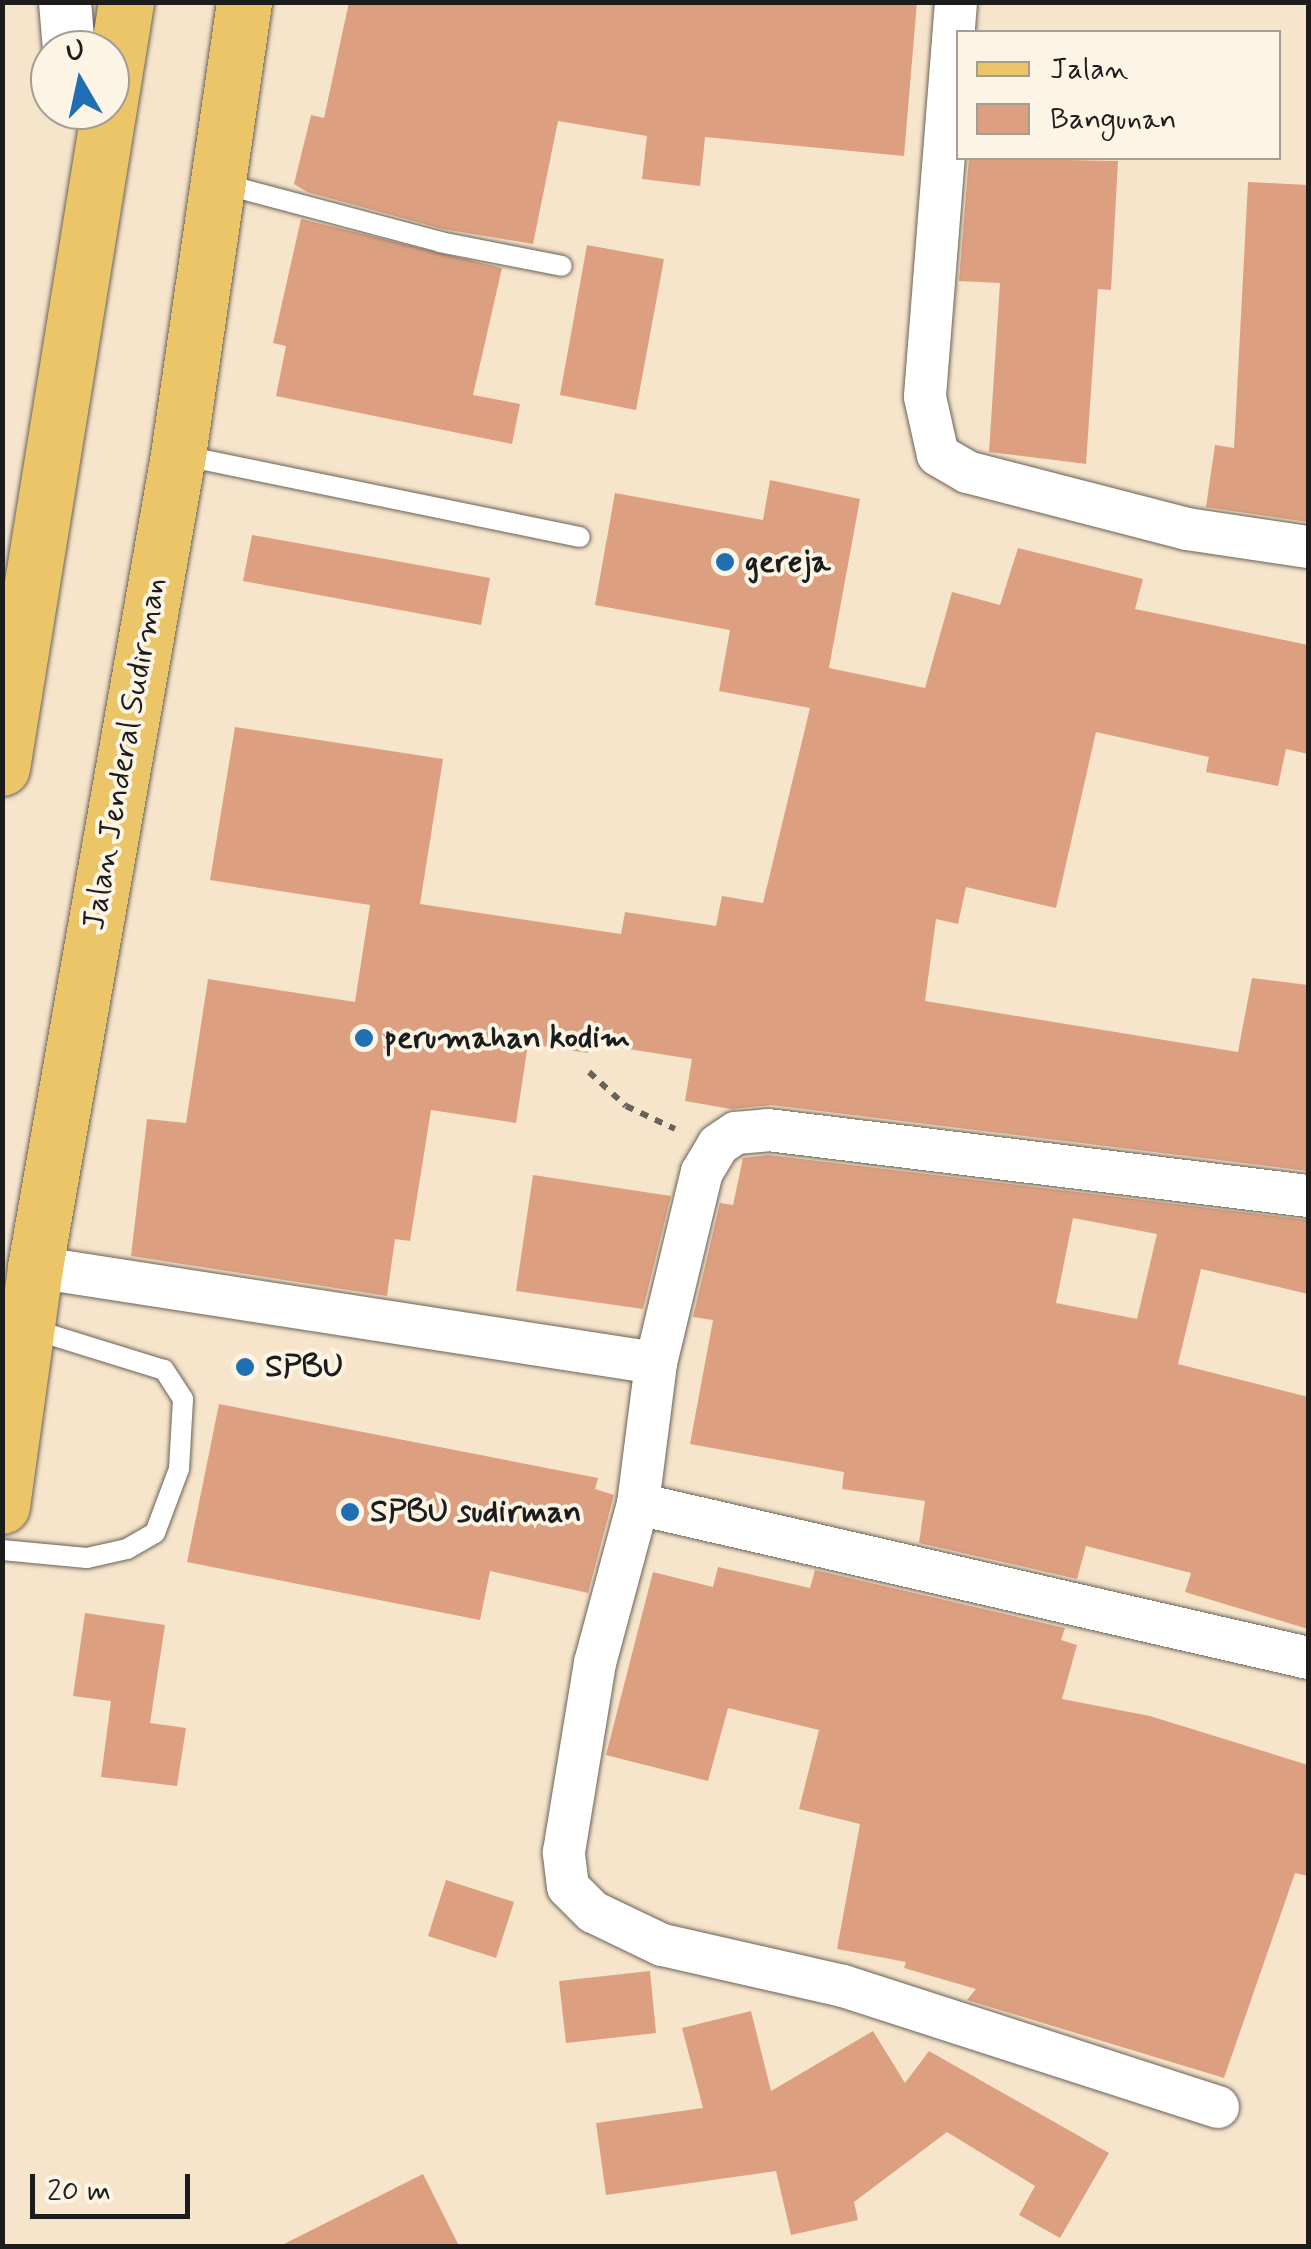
<!DOCTYPE html>
<html>
<head>
<meta charset="utf-8">
<style>
  body { margin:0 }
  #map { position:relative; width:1311px; height:2249px; overflow:hidden; background:#f7e5cb; font-family:Mynerve,sans-serif }
  div>[style] { position:absolute }
  [style*='--x'] { left:calc(var(--x)*1px); top:calc(var(--y)*1px); width:calc(var(--w)*1px); rotate:calc(var(--a)*1deg) }
  .building>* { inset:0; background:#dca081 }
  .path>* { height:6px; margin-top:-3px; transform-origin:0; background:repeating-linear-gradient(90deg,#696259 0 8px,transparent 0 16px) }
  .roads { filter:drop-shadow(0 0 2px #696259) drop-shadow(0 0 2px #696259) }
  .service>* { height:20px; margin:-10px; padding:0 10px; transform-origin:10px; border-radius:10px; background:#fff }
  .minor>* { height:42px; margin:-21px; padding:0 21px; transform-origin:21px; border-radius:21px; background:#fff }
  .tertiary>* { height:52px; margin:-26px; padding:0 26px; transform-origin:26px; border-radius:26px; background:#fff }
  .primary>* { height:55px; margin:-27.5px; padding:0 27.5px; transform-origin:27.5px; border-radius:27.5px; background:#edc569 }
  .dots>* { width:28px; height:28px; translate:-50% -50%; box-sizing:border-box; border:5px solid #fcf5e5; border-radius:50% }
  span { translate:-50% -50%; white-space:nowrap; text-align:center; line-height:1.15; -webkit-text-stroke:8px #fcf5e5; paint-order:stroke }
  .poi-label { font-size:32px; color:#1c1c1c; font-weight:700 }
  .left { translate:0 -50%; text-align:left }
  .street-label { font-size:32px; color:#1c1c1c }
  .frame { position:absolute; inset:0; border:5px solid #1c1c1c; pointer-events:none }
  .legend { position:absolute; left:956px; top:30px; width:325px; height:130px; box-sizing:border-box; background:#fcf5e5; border:2px solid #a29e95; margin:0; padding:12px 18px; list-style:none; font-size:30px; color:#1c1c1c }
  .legend li { display:flex; align-items:center; gap:20px; height:50px }
  .legend b { width:50px; border:2px solid #a29e95 }
  .north { position:absolute; left:30px; top:30px; width:100px; height:100px; box-sizing:border-box; background:#fcf5e5; border:2px solid #a29e95; border-radius:50%; rotate:351deg; font-size:28px; font-weight:700; line-height:40px; text-align:center; color:#1c1c1c }
  .north::after { content:''; display:block; margin:auto; width:35px; height:45px; background:#1f6fb2; clip-path:polygon(50% 0,100% 100%,50% 72%,0 100%) }
  .scale { position:absolute; left:30px; top:2174px; width:160px; height:45px; box-sizing:border-box; border:5px solid #1c1c1c; border-top:0; padding-left:12px; font-size:30px; line-height:35px; white-space:nowrap; color:#1c1c1c; -webkit-text-stroke:8px #fcf5e5; paint-order:stroke }
</style>
</head>
<body>
<div id="map">
  <div class="building">
    <i style="clip-path:polygon(349px 2px,917px 2px,904px 156px,705px 137px,700px 186px,642px 179px,647px 136px,558px 121px,533px 244px,443px 229px,307px 192px,294px 184px,311px 115px,324px 118px)"></i>
    <i style="clip-path:polygon(969px 158px,1118px 161px,1111px 290px,1098px 289px,1086px 464px,989px 452px,1000px 283px,959px 281px)"></i>
    <i style="clip-path:polygon(1248px 182px,1308px 185px,1308px 522px,1206px 507px,1215px 445px,1234px 448px)"></i>
    <i style="clip-path:polygon(301px 219px,502px 268px,473px 395px,520px 404px,512px 444px,276px 396px,286px 346px,273px 343px)"></i>
    <i style="clip-path:polygon(587px 245px,664px 259px,636px 410px,560px 395px)"></i>
    <i style="clip-path:polygon(770px 480px,860px 499px,829px 668px,925px 688px,952px 592px,1000px 605px,1018px 548px,1143px 579px,1135px 609px,1308px 645px,1308px 754px,1286px 749px,1278px 786px,1206px 772px,1209px 757px,1096px 732px,1056px 908px,966px 887px,958px 924px,936px 919px,925px 1001px,1238px 1052px,1252px 978px,1308px 985px,1308px 1171px,771px 1105px,731px 1109px,685px 1101px,692px 1059px,590px 1043px,588px 1053px,528px 1044px,516px 1123px,431px 1110px,410px 1241px,395px 1239px,387px 1296px,131px 1256px,147px 1119px,186px 1123px,208px 979px,355px 1002px,370px 905px,210px 880px,235px 727px,443px 759px,420px 904px,621px 934px,625px 912px,716px 926px,722px 896px,763px 903px,810px 708px,719px 691px,730px 630px,595px 605px,615px 493px,763px 520px)"></i>
    <i style="clip-path:polygon(252px 535px,490px 578px,481px 625px,243px 581px)"></i>
    <i style="clip-path:polygon(evenodd,768px 1155px,1308px 1220px,1308px 1294px,1201px 1269px,1178px 1364px,1308px 1397px,1308px 1629px,1185px 1592px,1191px 1573px,1086px 1546px,1077px 1579px,919px 1543px,925px 1501px,842px 1489px,844px 1472px,690px 1444px,713px 1320px,693px 1317px,720px 1203px,733px 1205px,743px 1158px,768px 1155px,1073px 1218px,1157px 1234px,1137px 1319px,1056px 1303px,1073px 1218px)"></i>
    <i style="clip-path:polygon(533px 1175px,671px 1196px,643px 1309px,516px 1291px)"></i>
    <i style="clip-path:polygon(219px 1404px,598px 1478px,595px 1489px,614px 1495px,588px 1593px,490px 1571px,480px 1620px,187px 1562px)"></i>
    <i style="clip-path:polygon(718px 1567px,810px 1588px,815px 1570px,1065px 1628px,1061px 1640px,1077px 1645px,1062px 1699px,1150px 1716px,1308px 1765px,1308px 1876px,1295px 1873px,1224px 2078px,967px 2000px,976px 1989px,904px 1968px,906px 1962px,837px 1949px,860px 1824px,799px 1809px,819px 1730px,728px 1708px,708px 1781px,606px 1755px,653px 1572px,713px 1587px)"></i>
    <i style="clip-path:polygon(85px 1613px,165px 1625px,150px 1723px,186px 1728px,177px 1786px,101px 1777px,111px 1701px,73px 1696px)"></i>
    <i style="clip-path:polygon(446px 1880px,514px 1902px,496px 1958px,428px 1936px)"></i>
    <i style="clip-path:polygon(650px 1971px,656px 2033px,566px 2043px,559px 1981px)"></i>
    <i style="clip-path:polygon(751px 2011px,771px 2091px,873px 2031px,905px 2083px,929px 2051px,1109px 2153px,1060px 2238px,1019px 2215px,1035px 2186px,947px 2132px,854px 2202px,858px 2220px,791px 2235px,776px 2171px,606px 2195px,596px 2123px,703px 2108px,682px 2028px)"></i>
    <i style="clip-path:polygon(423px 2174px,459px 2246px,280px 2246px)"></i>
  </div>
  <div class="path">
    <i style="--x:589;--y:1072;--w:50;--a:42.6"></i>
    <i style="--x:626;--y:1106;--w:54;--a:25.1"></i>
  </div>
  <div class="roads">
    <div class="service">
      <i style="--x:219;--y:183;--w:229;--a:14.9"></i>
      <i style="--x:440;--y:242;--w:124;--a:11.1"></i>
      <i style="--x:180;--y:455;--w:408;--a:11.6"></i>
      <i style="--x:2;--y:1550;--w:85;--a:5.4"></i>
      <i style="--x:87;--y:1558;--w:41;--a:-12.7"></i>
      <i style="--x:127;--y:1549;--w:32;--a:-30"></i>
      <i style="--x:155;--y:1533;--w:68;--a:-69.4"></i>
      <i style="--x:179;--y:1469;--w:70;--a:-86.7"></i>
      <i style="--x:183;--y:1399;--w:35;--a:-123"></i>
      <i style="--x:164;--y:1370;--w:142;--a:-162.8"></i>
    </div>
    <div class="minor">
      <i style="--x:956;--y:2;--w:396;--a:94.5"></i>
      <i style="--x:925;--y:397;--w:59;--a:77.4"></i>
      <i style="--x:938;--y:455;--w:34;--a:30"></i>
      <i style="--x:967;--y:472;--w:227;--a:14.5"></i>
      <i style="--x:1187;--y:529;--w:122;--a:8.5"></i>
      <i style="--x:35;--y:1267;--w:628;--a:8.79"></i>
      <i style="--x:638;--y:1504;--w:687;--a:12.94"></i>
      <i style="--x:1218;--y:2107;--w:394;--a:-162.1"></i>
      <i style="--x:843;--y:1986;--w:186;--a:-167.2"></i>
      <i style="--x:662;--y:1945;--w:76;--a:-154.4"></i>
      <i style="--x:593;--y:1912;--w:35;--a:-135"></i>
      <i style="--x:568;--y:1887;--w:35;--a:-97"></i>
      <i style="--x:564;--y:1852;--w:192;--a:-80.7"></i>
      <i style="--x:595;--y:1663;--w:165;--a:-74.9"></i>
      <i style="--x:638;--y:1504;--w:142;--a:-82.7"></i>
      <i style="--x:656;--y:1363;--w:196;--a:-76.5"></i>
      <i style="--x:702;--y:1172;--w:31;--a:-59"></i>
      <i style="--x:718;--y:1145;--w:22;--a:-34"></i>
      <i style="--x:736;--y:1133;--w:32;--a:-5"></i>
      <i style="--x:768;--y:1130;--w:544;--a:6.97"></i>
    </div>
    <div class="tertiary">
      <i style="--x:65;--y:2;--w:48;--a:85.2"></i>
    </div>
    <div class="primary">
      <i style="--x:2;--y:768;--w:776;--a:-80.8"></i>
      <i style="--x:2;--y:1506;--w:241;--a:-82.1"></i>
      <i style="--x:35;--y:1267;--w:824;--a:-80.01"></i>
      <i style="--x:178;--y:455;--w:458;--a:-81.7"></i>
    </div>
  </div>
  <div class="dots">
    <i style="left:725px;top:562px;background:#1f6fb2"></i>
    <i style="left:364px;top:1038px;background:#1f6fb2"></i>
    <i style="left:245px;top:1367px;background:#1f6fb2"></i>
    <i style="left:350px;top:1512px;background:#1f6fb2"></i>
  </div>
  <div class="poi-label">
    <span class="left" style="left:745px;top:562px">gereja</span>
    <span class="left" style="left:384px;top:1038px">perumahan kodim</span>
    <span class="left" style="left:265px;top:1367px">SPBU</span>
    <span class="left" style="left:370px;top:1512px">SPBU sudirman</span>
  </div>
  <div class="street-label">
    <span style="left:125px;top:754px;rotate:-80deg">Jalan Jenderal Sudirman</span>
  </div>
  <div class="frame"></div>
  <ul class="legend">
  <li><b style="height:12px;background:#edc569"></b>Jalan</li>
  <li><b style="height:28px;background:#dca081"></b>Bangunan</li>
  </ul>
  <div class="north">U</div>
  <div class="scale">20 m</div>
</div>
</body>
</html>
